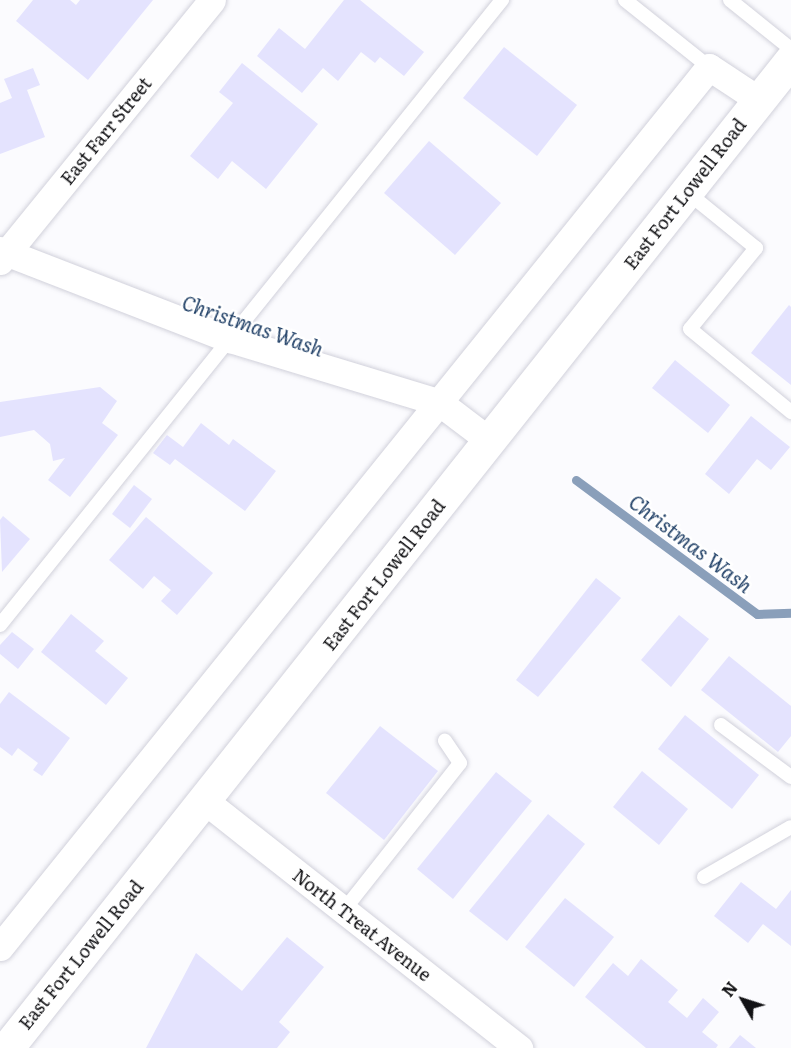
<!DOCTYPE html>
<html>
<head>
<meta charset="utf-8">
<style>
  body { margin:0 }
  #map { position:relative; width:791px; height:1048px; overflow:hidden; background:#fbfbfe; font-family:Literata,serif }
  div>[style] { position:absolute }
  [style*='--x'] { left:calc(var(--x)*1px); top:calc(var(--y)*1px); width:calc(var(--w)*1px); rotate:calc(var(--a)*1deg) }
  .stream>* { height:9px; margin:-4.5px; padding:0 4.5px; transform-origin:4.5px; border-radius:4.5px; background:#8a9fba }
  .building>* { inset:0; background:#e4e3fe }
  .roads { filter:drop-shadow(0 0 2px #d1d1db) drop-shadow(0 0 2px #d1d1db) }
  .service>* { height:14px; margin:-7px; padding:0 7px; transform-origin:7px; border-radius:7px; background:#fff }
  .minor>* { height:27px; margin:-13.5px; padding:0 13.5px; transform-origin:13.5px; border-radius:13.5px; background:#fff }
  .secondary>* { height:33px; margin:-16.5px; padding:0 16.5px; transform-origin:16.5px; border-radius:16.5px; background:#fff }
  span { translate:-50% -50%; white-space:nowrap; text-align:center; line-height:1.15; -webkit-text-stroke:5px #fff; paint-order:stroke }
  .street-label { font-size:18px; color:#121215 }
  .water-label { font-size:20px; color:#244369; font-style:italic }
  .north { position:absolute; left:713px; top:970px; width:60px; height:60px; -webkit-text-stroke:4px #fff; paint-order:stroke; rotate:309deg; font-size:16px; font-weight:700; line-height:24px; text-align:center; color:#121215 }
  .north::after { content:''; display:block; margin:auto; width:21px; height:27px; background:#121215; clip-path:polygon(50% 0,100% 100%,50% 72%,0 100%) }
</style>
</head>
<body>
<div id="map">
  <div class="stream">
    <i style="--x:576;--y:480;--w:225;--a:36.5"></i>
    <i style="--x:757;--y:614;--w:34;--a:-2"></i>
  </div>
  <div class="building">
    <i style="clip-path:polygon(33px 0,70px 0,76px 5px,80px 0,153px 0,88px 80px,16px 21px)"></i>
    <i style="clip-path:polygon(344px 0,360px 0,424px 52px,404px 76px,380px 57px,375px 63px,361px 52px,338px 81px,323px 68px,302px 93px,257px 56px,279px 28px,305px 49px)"></i>
    <i style="clip-path:polygon(504px 47px,577px 105px,537px 156px,463px 98px)"></i>
    <i style="clip-path:polygon(242px 63px,318px 124px,266px 189px,232px 161px,218px 179px,190px 156px,233px 103px,219px 92px)"></i>
    <i style="clip-path:polygon(33px 68px,40px 85px,27px 90px,45px 137px,0 154px,0 103px,12px 98px,4px 79px)"></i>
    <i style="clip-path:polygon(429px 141px,501px 203px,455px 255px,384px 193px)"></i>
    <i style="clip-path:polygon(789px 305px,791px 307px,791px 385px,751px 353px)"></i>
    <i style="clip-path:polygon(675px 360px,730px 405px,708px 433px,652px 388px)"></i>
    <i style="clip-path:polygon(100px 387px,117px 401px,102px 423px,118px 435px,70px 497px,48px 480px,65px 458px,53px 461px,50px 444px,34px 430px,0 437px,0 402px)"></i>
    <i style="clip-path:polygon(751px 416px,790px 447px,771px 470px,757px 459px,729px 494px,705px 474px)"></i>
    <i style="clip-path:polygon(201px 423px,229px 445px,233px 439px,276px 471px,245px 511px,175px 459px,170px 465px,153px 453px,167px 435px,183px 447px)"></i>
    <i style="clip-path:polygon(134px 485px,152px 499px,130px 528px,112px 514px)"></i>
    <i style="clip-path:polygon(3px 516px,30px 539px,2px 572px,0 520px)"></i>
    <i style="clip-path:polygon(146px 517px,213px 573px,177px 615px,161px 601px,171px 590px,154px 576px,143px 589px,109px 560px)"></i>
    <i style="clip-path:polygon(596px 578px,621px 598px,538px 697px,516px 680px)"></i>
    <i style="clip-path:polygon(71px 614px,104px 641px,95px 651px,128px 678px,106px 705px,41px 652px)"></i>
    <i style="clip-path:polygon(679px 615px,709px 639px,671px 687px,641px 660px)"></i>
    <i style="clip-path:polygon(12px 632px,34px 649px,18px 669px,0 654px,0 645px)"></i>
    <i style="clip-path:polygon(729px 656px,791px 706px,791px 736px,778px 752px,701px 690px)"></i>
    <i style="clip-path:polygon(9px 692px,70px 738px,42px 776px,33px 770px,38px 763px,18px 748px,12px 756px,0 747px,0 704px)"></i>
    <i style="clip-path:polygon(685px 715px,759px 775px,732px 809px,658px 749px)"></i>
    <i style="clip-path:polygon(380px 726px,438px 771px,384px 840px,326px 793px)"></i>
    <i style="clip-path:polygon(642px 771px,688px 809px,659px 845px,613px 807px)"></i>
    <i style="clip-path:polygon(496px 772px,532px 801px,453px 899px,417px 869px)"></i>
    <i style="clip-path:polygon(548px 814px,585px 844px,507px 941px,469px 911px)"></i>
    <i style="clip-path:polygon(741px 882px,776px 909px,791px 890px,791px 946px,763px 924px,748px 943px,714px 916px)"></i>
    <i style="clip-path:polygon(565px 898px,614px 937px,574px 987px,525px 947px)"></i>
    <i style="clip-path:polygon(287px 937px,324px 967px,279px 1022px,290px 1032px,277px 1048px,146px 1048px,196px 953px,242px 991px)"></i>
    <i style="clip-path:polygon(641px 959px,678px 990px,668px 1002px,687px 1018px,703px 998px,719px 1012px,702px 1032px,718px 1045px,716px 1048px,646px 1048px,585px 997px,613px 963px,628px 976px)"></i>
    <i style="clip-path:polygon(740px 1035px,756px 1048px,729px 1048px)"></i>
  </div>
  <div class="roads">
    <div class="service">
      <i style="--x:625;--y:0;--w:107;--a:38.6"></i>
      <i style="--x:730;--y:0;--w:78;--a:38.8"></i>
      <i style="--x:687;--y:192;--w:89;--a:39.1"></i>
      <i style="--x:756;--y:248;--w:104;--a:129.2"></i>
      <i style="--x:690;--y:329;--w:131;--a:39.4"></i>
      <i style="--x:0;--y:625;--w:802;--a:-51.23"></i>
      <i style="--x:721;--y:725;--w:87;--a:36.6"></i>
      <i style="--x:704;--y:877;--w:100;--a:-29.9"></i>
      <i style="--x:344;--y:910;--w:187;--a:-51.7"></i>
      <i style="--x:460;--y:763;--w:27;--a:-124"></i>
    </div>
    <div class="minor">
      <i style="--x:0;--y:250;--w:247;--a:21.2"></i>
      <i style="--x:230;--y:339;--w:220;--a:16.9"></i>
      <i style="--x:440;--y:403;--w:63;--a:37.2"></i>
      <i style="--x:0;--y:261;--w:336;--a:-50.9"></i>
      <i style="--x:205;--y:801;--w:400;--a:38.2"></i>
      <i style="--x:0;--y:947;--w:1130;--a:-51.14"></i>
      <i style="--x:709;--y:67;--w:60;--a:33.4"></i>
    </div>
    <div class="secondary">
      <i style="--x:7;--y:1048;--w:1261;--a:-51.57"></i>
    </div>
  </div>
  <div class="street-label">
    <span style="left:106px;top:131px;rotate:-51deg">East Farr Street</span>
    <span style="left:685px;top:194px;rotate:-52deg">East Fort Lowell Road</span>
    <span style="left:384px;top:575px;rotate:-52deg">East Fort Lowell Road</span>
    <span style="left:362px;top:925px;rotate:38deg">North Treat Avenue</span>
    <span style="left:81px;top:955px;rotate:-51deg">East Fort Lowell Road</span>
  </div>
  <div class="water-label">
    <span style="left:253px;top:325px;rotate:19deg">Christmas Wash</span>
    <span style="left:691px;top:543px;rotate:37deg">Christmas Wash</span>
  </div>
  <div class="north">N</div>
</div>
</body>
</html>
